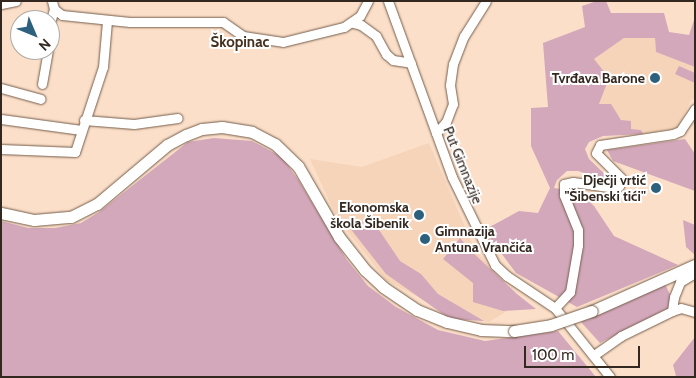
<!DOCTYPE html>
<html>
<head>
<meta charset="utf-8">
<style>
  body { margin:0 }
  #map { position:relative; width:696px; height:378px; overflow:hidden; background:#fbdfc9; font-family:Cabin,sans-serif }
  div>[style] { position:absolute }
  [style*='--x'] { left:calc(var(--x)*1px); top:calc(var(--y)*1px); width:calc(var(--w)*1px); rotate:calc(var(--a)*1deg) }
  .built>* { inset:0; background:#f5d4b9 }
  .green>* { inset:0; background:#d3a8bb }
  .roads { filter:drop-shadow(0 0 1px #755d4a) drop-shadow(0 0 1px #755d4a) }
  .minor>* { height:9px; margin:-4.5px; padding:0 4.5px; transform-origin:4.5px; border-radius:4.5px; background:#fff }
  .major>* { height:11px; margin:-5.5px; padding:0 5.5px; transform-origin:5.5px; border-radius:5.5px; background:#fff }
  .bridges { filter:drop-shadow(0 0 1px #755d4a) drop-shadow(0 0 1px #755d4a) }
  .major-bridge>* { height:11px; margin:-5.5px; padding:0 5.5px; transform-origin:5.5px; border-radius:5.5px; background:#fff }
  .dots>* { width:14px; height:14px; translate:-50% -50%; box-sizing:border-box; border:2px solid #fff; border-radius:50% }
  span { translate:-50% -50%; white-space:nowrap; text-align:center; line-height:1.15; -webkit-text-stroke:4px #fff; paint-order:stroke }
  .poi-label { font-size:14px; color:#332820; font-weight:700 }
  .right { translate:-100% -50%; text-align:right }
  .left { translate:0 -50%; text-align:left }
  .street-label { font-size:14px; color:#332820 }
  .neighbourhood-label { font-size:15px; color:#46311f; font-weight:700 }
  .frame { position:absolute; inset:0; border:2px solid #332820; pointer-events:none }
  .north { position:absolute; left:10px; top:10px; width:50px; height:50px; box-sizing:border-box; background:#fff; border:1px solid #ada9a6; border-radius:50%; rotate:135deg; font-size:14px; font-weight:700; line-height:20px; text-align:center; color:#332820 }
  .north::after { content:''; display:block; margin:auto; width:18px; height:22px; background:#2c607c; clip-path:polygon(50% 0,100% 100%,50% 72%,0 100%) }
  .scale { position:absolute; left:524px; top:346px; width:116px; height:22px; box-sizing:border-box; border:2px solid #332820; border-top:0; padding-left:6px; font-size:15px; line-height:18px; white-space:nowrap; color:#332820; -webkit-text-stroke:4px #fff; paint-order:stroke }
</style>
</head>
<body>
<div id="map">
  <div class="built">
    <i style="clip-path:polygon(624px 38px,655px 38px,656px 52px,695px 67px,695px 98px,691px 100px,678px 128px,643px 134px,641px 130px,631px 129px,615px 113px,598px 104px,594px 59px)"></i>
    <i style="clip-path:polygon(429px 143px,475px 250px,522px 302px,489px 322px,452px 315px,386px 280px,337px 218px,310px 159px,362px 167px)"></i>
  </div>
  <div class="green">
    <i style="clip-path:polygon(597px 1px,606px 1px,611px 13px,664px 13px,669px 32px,689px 35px,695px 17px,695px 67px,656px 52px,655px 38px,624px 38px,594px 59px,609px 78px,599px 104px,611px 104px,621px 120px,631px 121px,631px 129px,641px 130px,643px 134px,603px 136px,589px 142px,585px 149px,589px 159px,610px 179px,607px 181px,578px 171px,567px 171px,557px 180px,554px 188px,580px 192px,594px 206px,614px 236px,678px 265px,577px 307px,516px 273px,484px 230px,519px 211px,538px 213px,550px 188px,531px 146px,531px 108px,548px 107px,543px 43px,585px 27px,582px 6px)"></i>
    <i style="clip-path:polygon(679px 66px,695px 73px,695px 83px,675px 74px)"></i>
    <i style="clip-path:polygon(214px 138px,252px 141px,282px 157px,299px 181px,347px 260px,368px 286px,396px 307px,438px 330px,485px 341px,558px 331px,596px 377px,1px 377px,1px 221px,28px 228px,55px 228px,81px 223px,99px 212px,188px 142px)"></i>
    <i style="clip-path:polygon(685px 139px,695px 154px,695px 191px,613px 161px,607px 150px)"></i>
    <i style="clip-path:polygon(683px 220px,695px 225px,695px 255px,686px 247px)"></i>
    <i style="clip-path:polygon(373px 221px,400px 261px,421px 274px,438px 294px,484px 321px,450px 319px,386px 274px,346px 223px)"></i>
    <i style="clip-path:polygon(460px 238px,469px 249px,517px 294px,536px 309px,503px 311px,473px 302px,473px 283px,443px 259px)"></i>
    <i style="clip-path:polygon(665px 284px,675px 305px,600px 343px,581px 322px)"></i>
    <i style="clip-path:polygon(695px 337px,695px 377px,674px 377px,676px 376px,673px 365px)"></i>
  </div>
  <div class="roads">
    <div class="minor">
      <i style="--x:52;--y:1;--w:8;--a:76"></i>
      <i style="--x:54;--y:9;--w:10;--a:37"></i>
      <i style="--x:62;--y:15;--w:68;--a:5.9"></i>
      <i style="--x:130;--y:22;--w:93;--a:0"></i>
      <i style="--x:223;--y:22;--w:24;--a:35"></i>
      <i style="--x:243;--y:36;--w:40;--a:8.5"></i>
      <i style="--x:283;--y:42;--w:63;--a:-13.8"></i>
      <i style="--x:344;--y:27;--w:19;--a:-35"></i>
      <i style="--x:360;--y:16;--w:17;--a:-62"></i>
      <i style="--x:388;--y:1;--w:187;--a:70"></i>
      <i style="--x:452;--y:177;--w:98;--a:64"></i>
      <i style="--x:495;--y:265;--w:16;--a:43"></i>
      <i style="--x:507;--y:276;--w:58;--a:33.7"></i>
      <i style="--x:555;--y:308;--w:88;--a:51.4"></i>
      <i style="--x:1;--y:4;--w:15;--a:-11"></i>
      <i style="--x:50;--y:23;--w:15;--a:-74"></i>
      <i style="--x:353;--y:23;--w:8;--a:14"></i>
      <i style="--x:361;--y:25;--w:19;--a:36"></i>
      <i style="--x:376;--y:36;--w:21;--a:61"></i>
      <i style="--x:386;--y:54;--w:9;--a:41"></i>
      <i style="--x:393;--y:60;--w:18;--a:9"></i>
      <i style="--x:42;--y:84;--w:35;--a:-80"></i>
      <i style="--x:1;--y:88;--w:41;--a:15.4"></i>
      <i style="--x:1;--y:119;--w:81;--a:7.8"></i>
      <i style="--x:84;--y:120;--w:50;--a:4.6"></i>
      <i style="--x:134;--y:124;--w:44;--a:-7.8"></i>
      <i style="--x:436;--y:133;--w:15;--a:-48"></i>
      <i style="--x:446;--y:122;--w:19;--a:-69"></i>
      <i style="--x:453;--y:104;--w:19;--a:-99"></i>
      <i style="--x:450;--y:85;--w:21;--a:-82"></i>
      <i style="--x:453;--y:64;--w:30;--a:-69"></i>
      <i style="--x:464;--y:36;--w:41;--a:-57.8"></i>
      <i style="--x:1;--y:149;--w:74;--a:2.3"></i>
      <i style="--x:75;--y:152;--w:89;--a:-71.8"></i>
      <i style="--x:103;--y:67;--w:46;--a:-85"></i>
      <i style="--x:555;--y:308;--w:22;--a:-47"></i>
      <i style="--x:570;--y:292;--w:48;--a:-80.3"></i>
      <i style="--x:578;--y:245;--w:15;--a:-90"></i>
      <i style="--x:578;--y:230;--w:38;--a:-112"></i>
      <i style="--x:564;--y:195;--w:11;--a:-90"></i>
      <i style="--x:564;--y:184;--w:9;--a:-13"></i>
      <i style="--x:573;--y:182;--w:41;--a:8.3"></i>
      <i style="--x:614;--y:188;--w:5;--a:-22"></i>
      <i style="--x:619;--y:186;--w:8;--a:-76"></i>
      <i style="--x:621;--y:178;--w:35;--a:-135"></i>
      <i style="--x:596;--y:153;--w:9;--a:-63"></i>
      <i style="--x:600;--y:145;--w:74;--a:-8.6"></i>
      <i style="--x:673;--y:134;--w:8;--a:-23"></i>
      <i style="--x:680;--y:131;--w:27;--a:-56"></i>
      <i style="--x:672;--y:311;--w:14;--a:-82"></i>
      <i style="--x:674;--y:297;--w:16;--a:-68"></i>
      <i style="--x:680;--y:282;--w:17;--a:-31"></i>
      <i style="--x:594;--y:355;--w:33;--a:-35"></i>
      <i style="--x:621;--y:336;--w:57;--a:-26.1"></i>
      <i style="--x:672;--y:311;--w:9;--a:-18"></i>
      <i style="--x:681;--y:308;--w:15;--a:16"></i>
    </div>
    <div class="major">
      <i style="--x:1;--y:213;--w:34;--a:12"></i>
      <i style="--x:34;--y:220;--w:37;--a:-5"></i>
      <i style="--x:71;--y:217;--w:29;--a:-27"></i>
      <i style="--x:97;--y:204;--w:92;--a:-40.1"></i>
      <i style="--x:167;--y:145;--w:21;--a:-28"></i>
      <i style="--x:186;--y:135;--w:17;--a:-21"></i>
      <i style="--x:202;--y:129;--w:20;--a:-6"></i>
      <i style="--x:222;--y:127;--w:30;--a:9"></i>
      <i style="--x:252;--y:132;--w:26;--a:28"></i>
      <i style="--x:275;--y:144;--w:32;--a:44"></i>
      <i style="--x:298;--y:166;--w:82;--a:60"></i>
      <i style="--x:339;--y:237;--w:42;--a:51.8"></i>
      <i style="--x:365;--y:270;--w:25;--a:43"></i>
      <i style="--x:383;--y:287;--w:41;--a:34.1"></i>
      <i style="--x:417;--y:310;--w:32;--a:22"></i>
      <i style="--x:447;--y:322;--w:35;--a:13"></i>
      <i style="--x:481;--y:330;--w:33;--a:2"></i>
      <i style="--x:592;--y:311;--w:113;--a:-24.1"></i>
    </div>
  </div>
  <div class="bridges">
    <div class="major-bridge">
      <i style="--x:514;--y:331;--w:37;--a:-9"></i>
      <i style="--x:551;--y:325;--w:43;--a:-18.9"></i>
    </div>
  </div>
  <div class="dots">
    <i style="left:655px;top:78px;background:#2c607c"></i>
    <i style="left:656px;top:188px;background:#2c607c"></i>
    <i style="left:419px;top:215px;background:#2c607c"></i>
    <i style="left:425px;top:239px;background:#2c607c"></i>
  </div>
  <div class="poi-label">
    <span class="right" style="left:645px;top:78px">Tvrđava Barone</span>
    <span class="right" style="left:646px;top:188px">Dječji vrtić<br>"Šibenski tići"</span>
    <span class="right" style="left:409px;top:215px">Ekonomska<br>škola Šibenik</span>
    <span class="left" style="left:435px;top:239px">Gimnazija<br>Antuna Vrančića</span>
  </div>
  <div class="street-label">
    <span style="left:463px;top:165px;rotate:68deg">Put Gimnazije</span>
  </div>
  <div class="neighbourhood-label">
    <span style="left:240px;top:43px">Škopinac</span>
  </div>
  <div class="frame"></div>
  <div class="north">N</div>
  <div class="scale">100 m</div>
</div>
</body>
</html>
